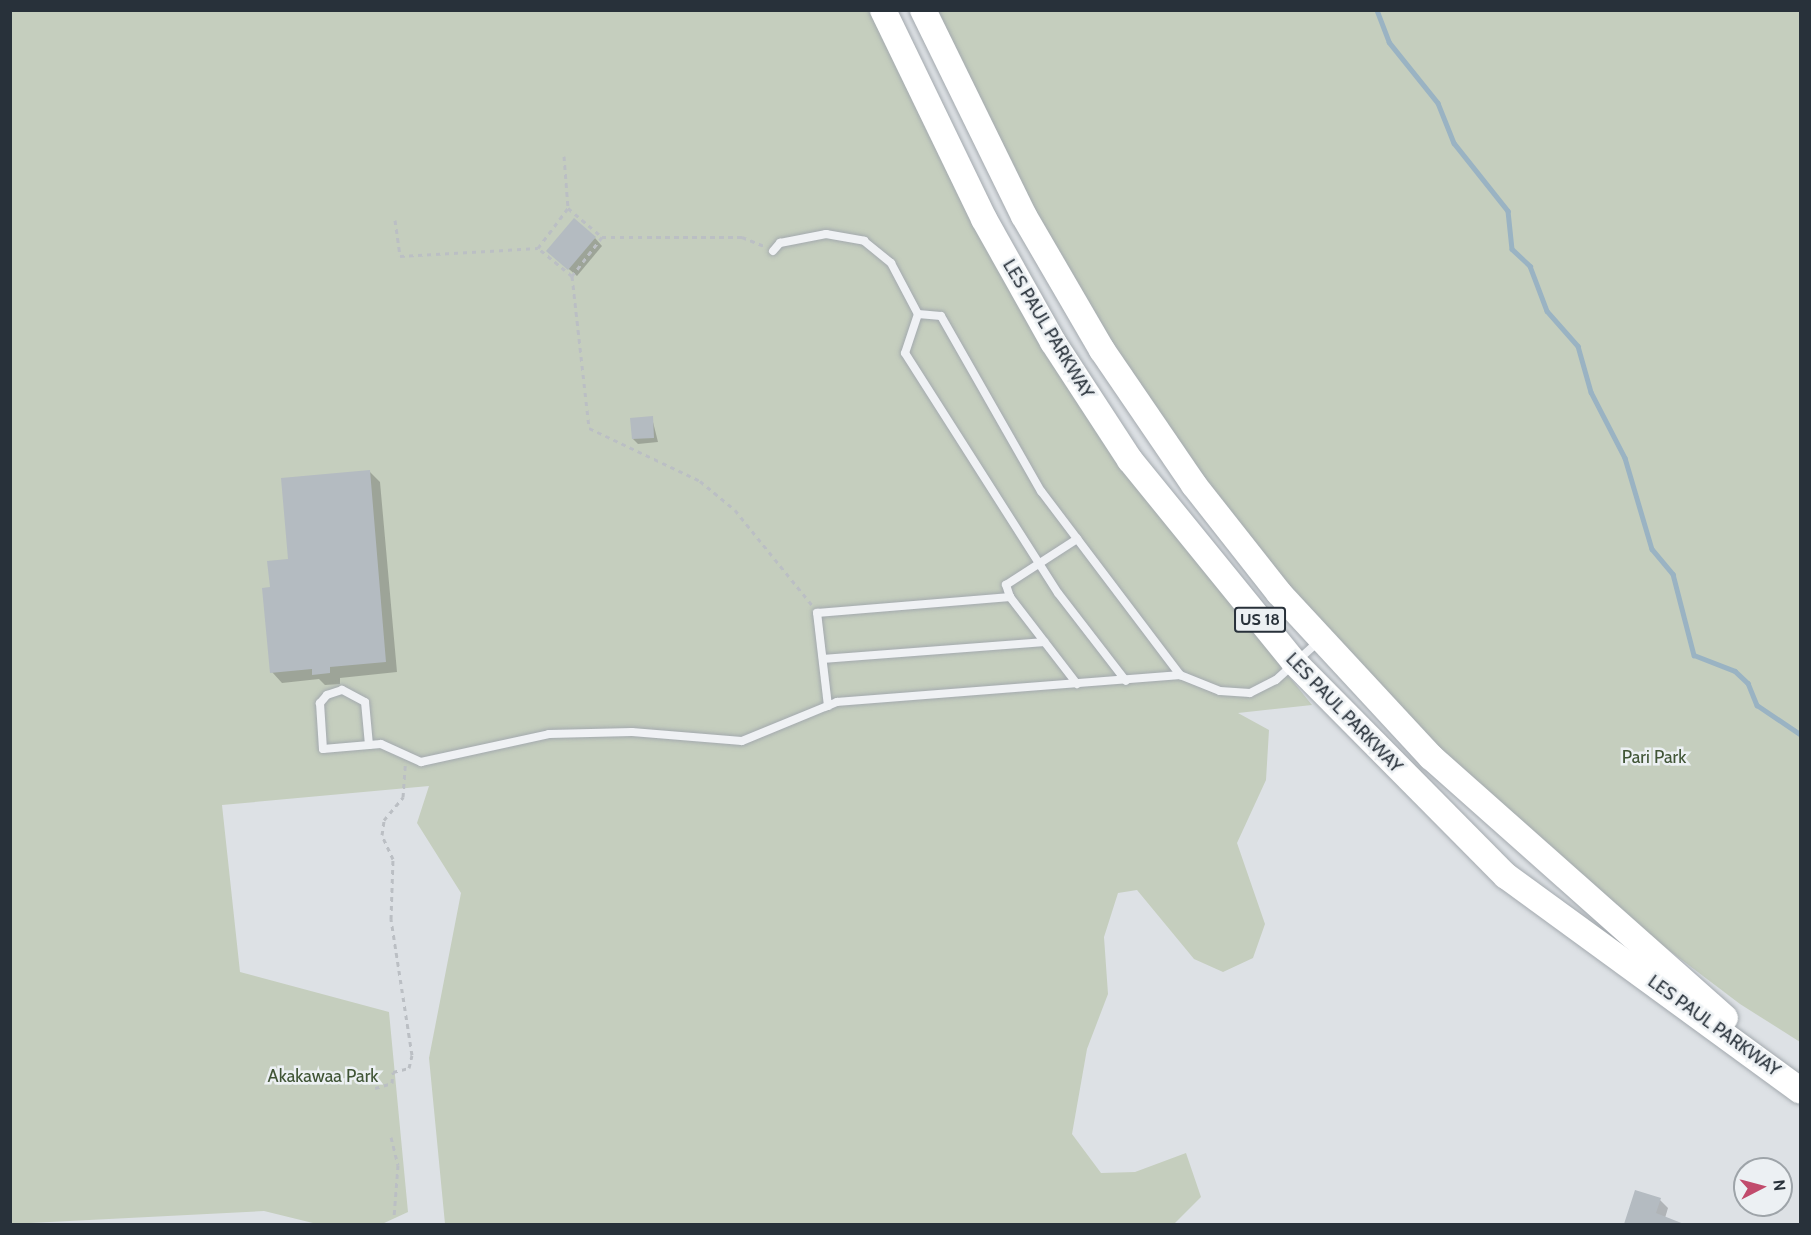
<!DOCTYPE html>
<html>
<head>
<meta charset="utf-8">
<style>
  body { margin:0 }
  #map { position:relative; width:1811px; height:1235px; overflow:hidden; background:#dde1e5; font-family:Cabin,sans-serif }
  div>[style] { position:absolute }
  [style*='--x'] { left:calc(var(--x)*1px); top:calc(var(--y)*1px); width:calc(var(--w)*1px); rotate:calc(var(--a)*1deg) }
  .green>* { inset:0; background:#c5cebe }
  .shadow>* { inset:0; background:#0003 }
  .stream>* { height:4.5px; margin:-2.25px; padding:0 2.25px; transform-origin:2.25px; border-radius:2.25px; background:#9ab3c3 }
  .building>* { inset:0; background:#b4bbc1 }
  .path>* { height:3px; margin-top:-1.5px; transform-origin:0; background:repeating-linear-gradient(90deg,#bbbfc4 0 4.5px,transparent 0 9px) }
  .roads { filter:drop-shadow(0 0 2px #a3a9ae) drop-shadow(0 0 2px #a3a9ae) }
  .service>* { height:8px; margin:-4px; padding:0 4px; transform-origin:4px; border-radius:4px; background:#eff1f4 }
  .primary>* { height:26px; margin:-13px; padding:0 13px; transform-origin:13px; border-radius:13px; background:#fff }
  span { translate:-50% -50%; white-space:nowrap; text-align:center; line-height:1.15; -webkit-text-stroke:5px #ecf0f3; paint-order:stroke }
  .shield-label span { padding:2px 4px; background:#ecf0f3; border:2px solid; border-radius:4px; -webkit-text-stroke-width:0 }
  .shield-label { font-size:16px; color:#28313a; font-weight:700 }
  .street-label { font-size:18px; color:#28313a }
  .park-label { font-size:18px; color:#405536 }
  .frame { position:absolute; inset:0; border:12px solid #28313a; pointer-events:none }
  .north { position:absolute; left:1733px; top:1157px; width:60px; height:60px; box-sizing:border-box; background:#ecf0f3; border:2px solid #9ea4a9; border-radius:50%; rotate:84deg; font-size:16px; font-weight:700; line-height:24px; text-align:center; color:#28313a }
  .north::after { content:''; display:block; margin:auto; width:21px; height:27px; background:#c14b6c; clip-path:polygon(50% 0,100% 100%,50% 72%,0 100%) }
</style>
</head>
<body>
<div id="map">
  <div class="green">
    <i style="clip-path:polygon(10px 11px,870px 11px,994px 260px,1151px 505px,1312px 705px,1238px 713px,1269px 730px,1266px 780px,1237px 843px,1265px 924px,1253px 958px,1223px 972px,1194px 959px,1137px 890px,1118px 893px,1104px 937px,1108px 994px,1087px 1049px,1072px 1134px,1101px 1173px,1135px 1172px,1186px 1153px,1201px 1197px,1174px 1224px,445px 1224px,429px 1058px,461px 893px,417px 823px,429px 786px,222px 805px,240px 972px,389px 1012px,408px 1212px,382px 1224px,317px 1224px,264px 1211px,11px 1224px)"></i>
    <i style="clip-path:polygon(927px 11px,1800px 11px,1800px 1042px,1740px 1004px,1567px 873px,1329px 643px,1110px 353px)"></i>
  </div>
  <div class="shadow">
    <i style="clip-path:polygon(595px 238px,602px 246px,577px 276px,556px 258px)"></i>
    <i style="clip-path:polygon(652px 418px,658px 442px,638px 444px,633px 439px)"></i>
    <i style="clip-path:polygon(369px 471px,380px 482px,397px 672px,340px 678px,340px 684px,325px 685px,319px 679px,282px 683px,272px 672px,272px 588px)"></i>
    <i style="clip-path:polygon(1636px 1192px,1660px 1200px,1668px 1208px,1665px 1218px,1682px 1224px,1625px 1224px)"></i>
  </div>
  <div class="stream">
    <i style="--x:1377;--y:10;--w:34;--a:69"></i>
    <i style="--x:1389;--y:42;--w:78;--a:51.2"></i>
    <i style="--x:1438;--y:103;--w:43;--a:68.2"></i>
    <i style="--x:1454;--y:143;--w:87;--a:51.5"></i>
    <i style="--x:1508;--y:211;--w:38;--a:84"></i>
    <i style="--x:1512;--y:249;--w:25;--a:43"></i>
    <i style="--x:1530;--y:266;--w:48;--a:69.3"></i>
    <i style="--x:1547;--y:311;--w:47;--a:48.5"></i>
    <i style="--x:1578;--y:346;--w:48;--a:74.2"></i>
    <i style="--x:1591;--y:392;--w:74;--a:62.7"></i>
    <i style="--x:1625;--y:458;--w:95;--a:73.5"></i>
    <i style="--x:1652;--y:549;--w:33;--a:50"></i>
    <i style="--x:1673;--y:574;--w:84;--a:75.5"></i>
    <i style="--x:1694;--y:655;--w:44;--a:21.3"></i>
    <i style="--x:1735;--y:671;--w:18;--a:43"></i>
    <i style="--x:1748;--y:683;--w:24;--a:68"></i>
    <i style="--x:1757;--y:705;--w:52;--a:34"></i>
  </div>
  <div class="building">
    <i style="clip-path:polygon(574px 218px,596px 237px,568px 270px,546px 251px)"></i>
    <i style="clip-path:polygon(653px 416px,654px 438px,632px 439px,630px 418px)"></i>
    <i style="clip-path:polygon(370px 470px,386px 662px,330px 667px,330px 673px,312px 675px,312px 669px,270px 673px,262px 588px,270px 587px,267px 561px,288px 559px,281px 478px)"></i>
    <i style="clip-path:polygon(1635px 1190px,1661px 1198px,1656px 1213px,1684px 1224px,1624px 1224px)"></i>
  </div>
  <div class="path">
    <i style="--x:564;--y:156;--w:52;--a:85.6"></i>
    <i style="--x:395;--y:220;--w:36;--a:82"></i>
    <i style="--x:400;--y:256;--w:138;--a:-3.3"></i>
    <i style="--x:602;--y:237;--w:49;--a:127.6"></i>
    <i style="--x:572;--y:276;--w:44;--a:-140.5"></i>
    <i style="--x:538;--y:248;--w:50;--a:-53.1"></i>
    <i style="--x:568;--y:208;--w:45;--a:40.5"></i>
    <i style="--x:602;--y:237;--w:140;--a:0"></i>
    <i style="--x:742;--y:237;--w:24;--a:22"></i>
    <i style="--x:572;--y:276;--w:153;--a:83.6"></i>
    <i style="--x:589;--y:428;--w:123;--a:25.5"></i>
    <i style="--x:700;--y:481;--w:45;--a:39.6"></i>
    <i style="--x:735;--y:510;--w:122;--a:51"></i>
    <i style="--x:375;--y:1088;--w:18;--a:-16"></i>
    <i style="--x:392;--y:1083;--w:11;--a:-85"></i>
    <i style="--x:393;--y:1072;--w:16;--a:-14"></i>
    <i style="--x:409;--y:1068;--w:13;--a:-77"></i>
    <i style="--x:412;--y:1055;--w:138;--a:-98.8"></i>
    <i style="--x:391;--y:919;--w:60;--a:-88.1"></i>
    <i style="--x:393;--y:859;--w:26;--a:-115"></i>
    <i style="--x:382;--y:835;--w:15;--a:-82"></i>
    <i style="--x:384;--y:820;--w:30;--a:-50"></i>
    <i style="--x:403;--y:797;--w:32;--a:-86"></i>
    <i style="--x:391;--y:1137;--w:29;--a:76"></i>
    <i style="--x:398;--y:1165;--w:52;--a:94.4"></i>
  </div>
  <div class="roads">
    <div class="service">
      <i style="--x:773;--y:251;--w:11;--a:-49"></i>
      <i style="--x:780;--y:243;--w:47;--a:-11.1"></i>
      <i style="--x:826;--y:234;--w:39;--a:10"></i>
      <i style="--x:864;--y:241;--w:35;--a:39"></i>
      <i style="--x:891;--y:263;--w:58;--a:62.1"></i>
      <i style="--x:918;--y:314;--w:41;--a:108.4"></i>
      <i style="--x:905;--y:353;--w:285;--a:57.5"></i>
      <i style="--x:1058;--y:593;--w:111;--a:52.3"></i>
      <i style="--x:918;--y:314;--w:23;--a:5"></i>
      <i style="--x:941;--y:316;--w:202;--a:60.3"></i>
      <i style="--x:1041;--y:491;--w:231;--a:52.9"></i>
      <i style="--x:1180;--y:675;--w:43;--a:21.8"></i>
      <i style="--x:1220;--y:691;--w:30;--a:4"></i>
      <i style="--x:1250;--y:693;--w:29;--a:-27"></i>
      <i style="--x:1276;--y:680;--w:58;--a:-42.2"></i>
      <i style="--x:1010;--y:597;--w:110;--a:52.4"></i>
      <i style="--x:823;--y:659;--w:222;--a:-4.4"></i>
      <i style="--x:828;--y:706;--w:94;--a:-96.7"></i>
      <i style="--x:817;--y:613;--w:194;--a:-4.7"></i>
      <i style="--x:1010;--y:597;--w:13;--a:-108"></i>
      <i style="--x:1006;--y:585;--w:85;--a:-32.9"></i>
      <i style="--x:369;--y:745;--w:43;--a:-95.3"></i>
      <i style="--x:365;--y:702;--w:26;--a:-152"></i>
      <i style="--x:342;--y:690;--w:16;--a:162"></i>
      <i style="--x:327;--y:695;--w:11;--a:131"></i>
      <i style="--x:320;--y:703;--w:46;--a:86.3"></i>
      <i style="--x:323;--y:749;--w:58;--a:-4.9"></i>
      <i style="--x:381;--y:744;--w:44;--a:24.2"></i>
      <i style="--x:421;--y:762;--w:131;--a:-12.3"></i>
      <i style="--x:549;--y:734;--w:83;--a:-1.4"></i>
      <i style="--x:632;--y:732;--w:110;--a:4.7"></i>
      <i style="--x:742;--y:741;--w:103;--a:-22.3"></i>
      <i style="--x:837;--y:702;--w:344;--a:-4.5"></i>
    </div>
    <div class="primary">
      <i style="--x:883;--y:10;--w:232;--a:64.2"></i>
      <i style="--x:984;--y:219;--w:141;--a:60.7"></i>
      <i style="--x:1053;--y:342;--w:141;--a:56.9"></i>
      <i style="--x:1130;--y:460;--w:260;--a:50.9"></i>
      <i style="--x:1294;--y:662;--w:301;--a:45.3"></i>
      <i style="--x:1506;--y:876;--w:364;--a:36.1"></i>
      <i style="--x:923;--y:10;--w:229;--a:63.9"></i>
      <i style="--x:1024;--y:216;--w:155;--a:59.8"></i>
      <i style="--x:1102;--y:350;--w:163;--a:55.7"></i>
      <i style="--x:1194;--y:485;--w:137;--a:51.8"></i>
      <i style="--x:1279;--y:593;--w:224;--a:47.2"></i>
      <i style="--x:1431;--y:757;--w:393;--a:41.6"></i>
    </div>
  </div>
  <div class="shield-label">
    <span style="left:1260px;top:620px">US 18</span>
  </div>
  <div class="street-label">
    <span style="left:1048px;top:329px;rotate:59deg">LES PAUL PARKWAY</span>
    <span style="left:1344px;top:713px;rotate:46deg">LES PAUL PARKWAY</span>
    <span style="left:1714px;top:1026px;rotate:36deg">LES PAUL PARKWAY</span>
  </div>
  <div class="park-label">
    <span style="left:1654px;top:757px">Pari Park</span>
    <span style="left:323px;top:1076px">Akakawaa Park</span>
  </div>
  <div class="frame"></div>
  <div class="north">N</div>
</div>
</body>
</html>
